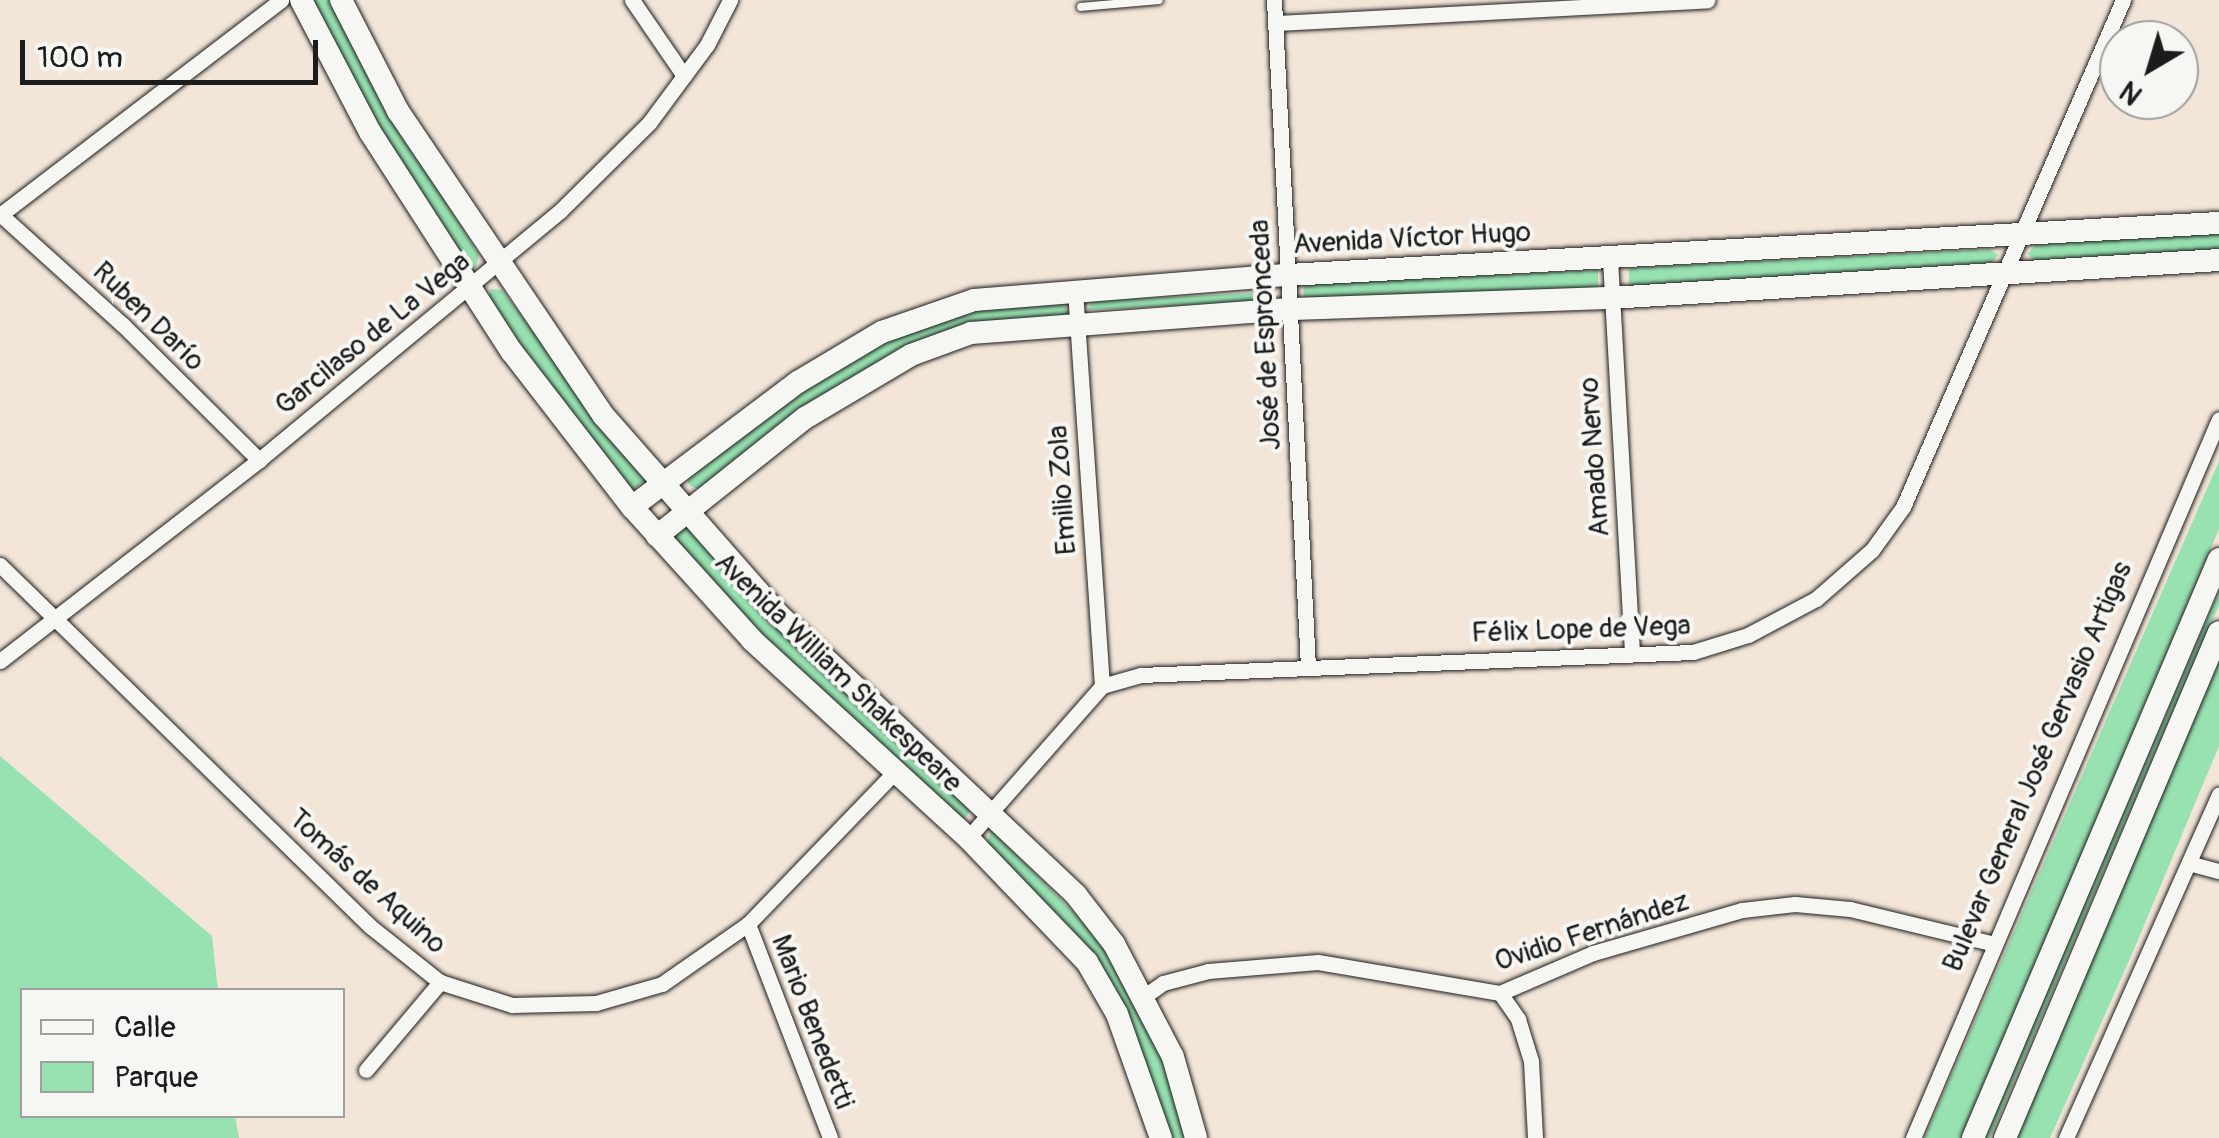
<!DOCTYPE html>
<html>
<head>
<meta charset="utf-8">
<style>
  body { margin:0 }
  #map { position:relative; width:2219px; height:1138px; overflow:hidden; background:#f3e6d8; font-family:Pangolin,sans-serif }
  div>[style] { position:absolute }
  [style*='--x'] { left:calc(var(--x)*1px); top:calc(var(--y)*1px); width:calc(var(--w)*1px); rotate:calc(var(--a)*1deg) }
  .green>* { inset:0; background:#98e2b1 }
  .roads { filter:drop-shadow(0 0 2px #1c1c1c) drop-shadow(0 0 2px #1c1c1c) }
  .lane>* { height:8px; margin:-4px; padding:0 4px; transform-origin:4px; border-radius:4px; background:#f6f6f2 }
  .street>* { height:15px; margin:-7.5px; padding:0 7.5px; transform-origin:7.5px; border-radius:7.5px; background:#f6f6f2 }
  .secondary>* { height:22px; margin:-11px; padding:0 11px; transform-origin:11px; border-radius:11px; background:#f6f6f2 }
  span { translate:-50% -50%; white-space:nowrap; text-align:center; line-height:1.15; -webkit-text-stroke:8px #f6f6f2; paint-order:stroke }
  .street-label { font-size:28px; color:#1c1c1c }
  .legend { position:absolute; left:20px; top:988px; width:325px; height:130px; box-sizing:border-box; background:#f6f6f2; border:2px solid #9f9f9c; margin:0; padding:12px 18px; list-style:none; font-size:30px; color:#1c1c1c }
  .legend li { display:flex; align-items:center; gap:20px; height:50px }
  .legend b { width:50px; border:2px solid #9f9f9c }
  .north { position:absolute; left:2099px; top:20px; width:100px; height:100px; box-sizing:border-box; background:#f6f6f2; border:2px solid #9f9f9c; border-radius:50%; rotate:218deg; font-size:28px; font-weight:700; line-height:40px; text-align:center; color:#1c1c1c }
  .north::after { content:''; display:block; margin:auto; width:35px; height:45px; background:#1c1c1c; clip-path:polygon(50% 0,100% 100%,50% 72%,0 100%) }
  .scale { position:absolute; left:20px; top:40px; width:298px; height:45px; box-sizing:border-box; border:5px solid #1c1c1c; border-top:0; padding-left:12px; font-size:30px; line-height:35px; white-space:nowrap; color:#1c1c1c; -webkit-text-stroke:8px #f6f6f2; paint-order:stroke }
</style>
</head>
<body>
<div id="map">
  <div class="green">
    <i style="clip-path:polygon(312px 0,331px 0,391px 115px,479px 255px,476px 267px,471px 269px,377px 125px)"></i>
    <i style="clip-path:polygon(2219px 232px,2219px 250px,2035px 261px,2028px 254px,2035px 245px)"></i>
    <i style="clip-path:polygon(1989px 249px,1998px 255px,1991px 263px,1629px 286px,1629px 268px)"></i>
    <i style="clip-path:polygon(1598px 270px,1598px 288px,1304px 299px,1303px 284px)"></i>
    <i style="clip-path:polygon(491px 289px,502px 290px,645px 480px,632px 490px,487px 300px)"></i>
    <i style="clip-path:polygon(1270px 292px,1269px 301px,1088px 310px,1092px 301px)"></i>
    <i style="clip-path:polygon(1063px 303px,1069px 315px,981px 324px,703px 490px,690px 486px,686px 478px,815px 382px,897px 335px,978px 307px)"></i>
    <i style="clip-path:polygon(2219px 461px,2219px 529px,1961px 1138px,1924px 1138px)"></i>
    <i style="clip-path:polygon(684px 525px,772px 620px,970px 810px,967px 816px,962px 819px,758px 631px,669px 538px)"></i>
    <i style="clip-path:polygon(2219px 591px,2219px 605px,2118px 839px,1990px 1138px,1984px 1138px)"></i>
    <i style="clip-path:polygon(2219px 654px,2219px 746px,2135px 947px,2050px 1138px,2014px 1138px)"></i>
    <i style="clip-path:polygon(0 756px,212px 936px,218px 990px,22px 990px,22px 1116px,235px 1116px,239px 1138px,0 1138px)"></i>
    <i style="clip-path:polygon(992px 830px,1108px 947px,1165px 1060px,1188px 1138px,1170px 1138px,1125px 1010px,1094px 958px,986px 844px)"></i>
  </div>
  <div class="roads">
    <div class="lane">
      <i style="--x:1081;--y:7;--w:78;--a:-5.1"></i>
    </div>
    <div class="street">
      <i style="--x:632;--y:0;--w:92;--a:55.6"></i>
      <i style="--x:1274;--y:0;--w:668;--a:87.08"></i>
      <i style="--x:1275;--y:23;--w:433;--a:-3"></i>
      <i style="--x:0;--y:214;--w:166;--a:42.1"></i>
      <i style="--x:123;--y:325;--w:192;--a:44.8"></i>
      <i style="--x:0;--y:215;--w:354;--a:-37.4"></i>
      <i style="--x:1610;--y:259;--w:393;--a:86.8"></i>
      <i style="--x:1075;--y:290;--w:397;--a:86.1"></i>
      <i style="--x:0;--y:565;--w:518;--a:44.3"></i>
      <i style="--x:371;--y:927;--w:88;--a:38.6"></i>
      <i style="--x:440;--y:982;--w:76;--a:17.7"></i>
      <i style="--x:512;--y:1005;--w:84;--a:-1.4"></i>
      <i style="--x:596;--y:1003;--w:69;--a:-16.1"></i>
      <i style="--x:662;--y:984;--w:105;--a:-34.9"></i>
      <i style="--x:748;--y:924;--w:210;--a:-46"></i>
      <i style="--x:0;--y:661;--w:328;--a:-37.8"></i>
      <i style="--x:259;--y:460;--w:391;--a:-39.6"></i>
      <i style="--x:560;--y:211;--w:125;--a:-44.7"></i>
      <i style="--x:649;--y:123;--w:97;--a:-53.4"></i>
      <i style="--x:707;--y:45;--w:51;--a:-62.9"></i>
      <i style="--x:968;--y:838;--w:203;--a:-48.6"></i>
      <i style="--x:1102;--y:686;--w:41;--a:-15.8"></i>
      <i style="--x:1141;--y:675;--w:552;--a:-2.39"></i>
      <i style="--x:1693;--y:652;--w:58;--a:-17.2"></i>
      <i style="--x:1748;--y:635;--w:77;--a:-27.9"></i>
      <i style="--x:1816;--y:599;--w:74;--a:-41.2"></i>
      <i style="--x:1872;--y:550;--w:53;--a:-54.2"></i>
      <i style="--x:1903;--y:507;--w:553;--a:-66.54"></i>
      <i style="--x:2192;--y:864;--w:28;--a:15"></i>
      <i style="--x:748;--y:924;--w:229;--a:69"></i>
      <i style="--x:1500;--y:993;--w:32;--a:55"></i>
      <i style="--x:1518;--y:1019;--w:44;--a:72.8"></i>
      <i style="--x:1531;--y:1061;--w:77;--a:87"></i>
      <i style="--x:1146;--y:995;--w:21;--a:-35"></i>
      <i style="--x:1163;--y:983;--w:47;--a:-14.9"></i>
      <i style="--x:1208;--y:971;--w:110;--a:-4.7"></i>
      <i style="--x:1318;--y:962;--w:185;--a:9.7"></i>
      <i style="--x:1500;--y:993;--w:101;--a:-23.3"></i>
      <i style="--x:1593;--y:953;--w:155;--a:-16.1"></i>
      <i style="--x:1742;--y:910;--w:53;--a:-6.5"></i>
      <i style="--x:1795;--y:904;--w:55;--a:5.2"></i>
      <i style="--x:1850;--y:909;--w:149;--a:13.6"></i>
      <i style="--x:366;--y:1070;--w:115;--a:-49.9"></i>
      <i style="--x:1913;--y:1138;--w:781;--a:-66.95"></i>
      <i style="--x:2066;--y:1138;--w:376;--a:-66"></i>
    </div>
    <div class="secondary">
      <i style="--x:301;--y:0;--w:149;--a:62.4"></i>
      <i style="--x:370;--y:132;--w:262;--a:57.2"></i>
      <i style="--x:512;--y:352;--w:196;--a:52.3"></i>
      <i style="--x:632;--y:507;--w:179;--a:47.9"></i>
      <i style="--x:752;--y:640;--w:293;--a:42.5"></i>
      <i style="--x:968;--y:838;--w:172;--a:46.2"></i>
      <i style="--x:1087;--y:962;--w:60;--a:60"></i>
      <i style="--x:1117;--y:1014;--w:132;--a:70.5"></i>
      <i style="--x:341;--y:0;--w:125;--a:62.8"></i>
      <i style="--x:398;--y:111;--w:367;--a:56"></i>
      <i style="--x:603;--y:415;--w:266;--a:48.7"></i>
      <i style="--x:779;--y:615;--w:408;--a:43.3"></i>
      <i style="--x:1076;--y:895;--w:62;--a:52.2"></i>
      <i style="--x:1114;--y:944;--w:127;--a:62.4"></i>
      <i style="--x:1173;--y:1057;--w:84;--a:74.1"></i>
      <i style="--x:632;--y:507;--w:208;--a:-37"></i>
      <i style="--x:798;--y:382;--w:98;--a:-30.8"></i>
      <i style="--x:882;--y:332;--w:97;--a:-19.2"></i>
      <i style="--x:974;--y:300;--w:315;--a:-4.6"></i>
      <i style="--x:1288;--y:275;--w:932;--a:-3.2"></i>
      <i style="--x:657;--y:536;--w:189;--a:-38.6"></i>
      <i style="--x:805;--y:418;--w:123;--a:-30.7"></i>
      <i style="--x:911;--y:355;--w:64;--a:-20.1"></i>
      <i style="--x:971;--y:333;--w:320;--a:-4.3"></i>
      <i style="--x:1290;--y:309;--w:320;--a:-2"></i>
      <i style="--x:1610;--y:298;--w:610;--a:-3.57"></i>
      <i style="--x:1973;--y:1138;--w:629;--a:-66.98"></i>
      <i style="--x:2005;--y:1138;--w:549;--a:-67.08"></i>
    </div>
  </div>
  <div class="street-label">
    <span style="left:1412px;top:239px;rotate:-3deg">Avenida Víctor Hugo</span>
    <span style="left:148px;top:317px;rotate:44deg">Ruben Darío</span>
    <span style="left:373px;top:334px;rotate:-39deg">Garcilaso de La Vega</span>
    <span style="left:1266px;top:335px;rotate:-93deg">José de Espronceda</span>
    <span style="left:1595px;top:457px;rotate:-94deg">Amado Nervo</span>
    <span style="left:1063px;top:490px;rotate:-94deg">Emilio Zola</span>
    <span style="left:1581px;top:630px;rotate:-2deg">Félix Lope de Vega</span>
    <span style="left:838px;top:673px;rotate:44deg">Avenida William Shakespeare</span>
    <span style="left:2038px;top:767px;rotate:-67deg">Bulevar General José Gervasio Artigas</span>
    <span style="left:367px;top:882px;rotate:42deg">Tomás de Aquino</span>
    <span style="left:1592px;top:932px;rotate:-18deg">Ovidio Fernández</span>
    <span style="left:812px;top:1022px;rotate:69deg">Mario Benedetti</span>
  </div>
  <ul class="legend">
  <li><b style="height:12px;background:#f6f6f2"></b>Calle</li>
  <li><b style="height:28px;background:#98e2b1"></b>Parque</li>
  </ul>
  <div class="north">N</div>
  <div class="scale">100 m</div>
</div>
</body>
</html>
